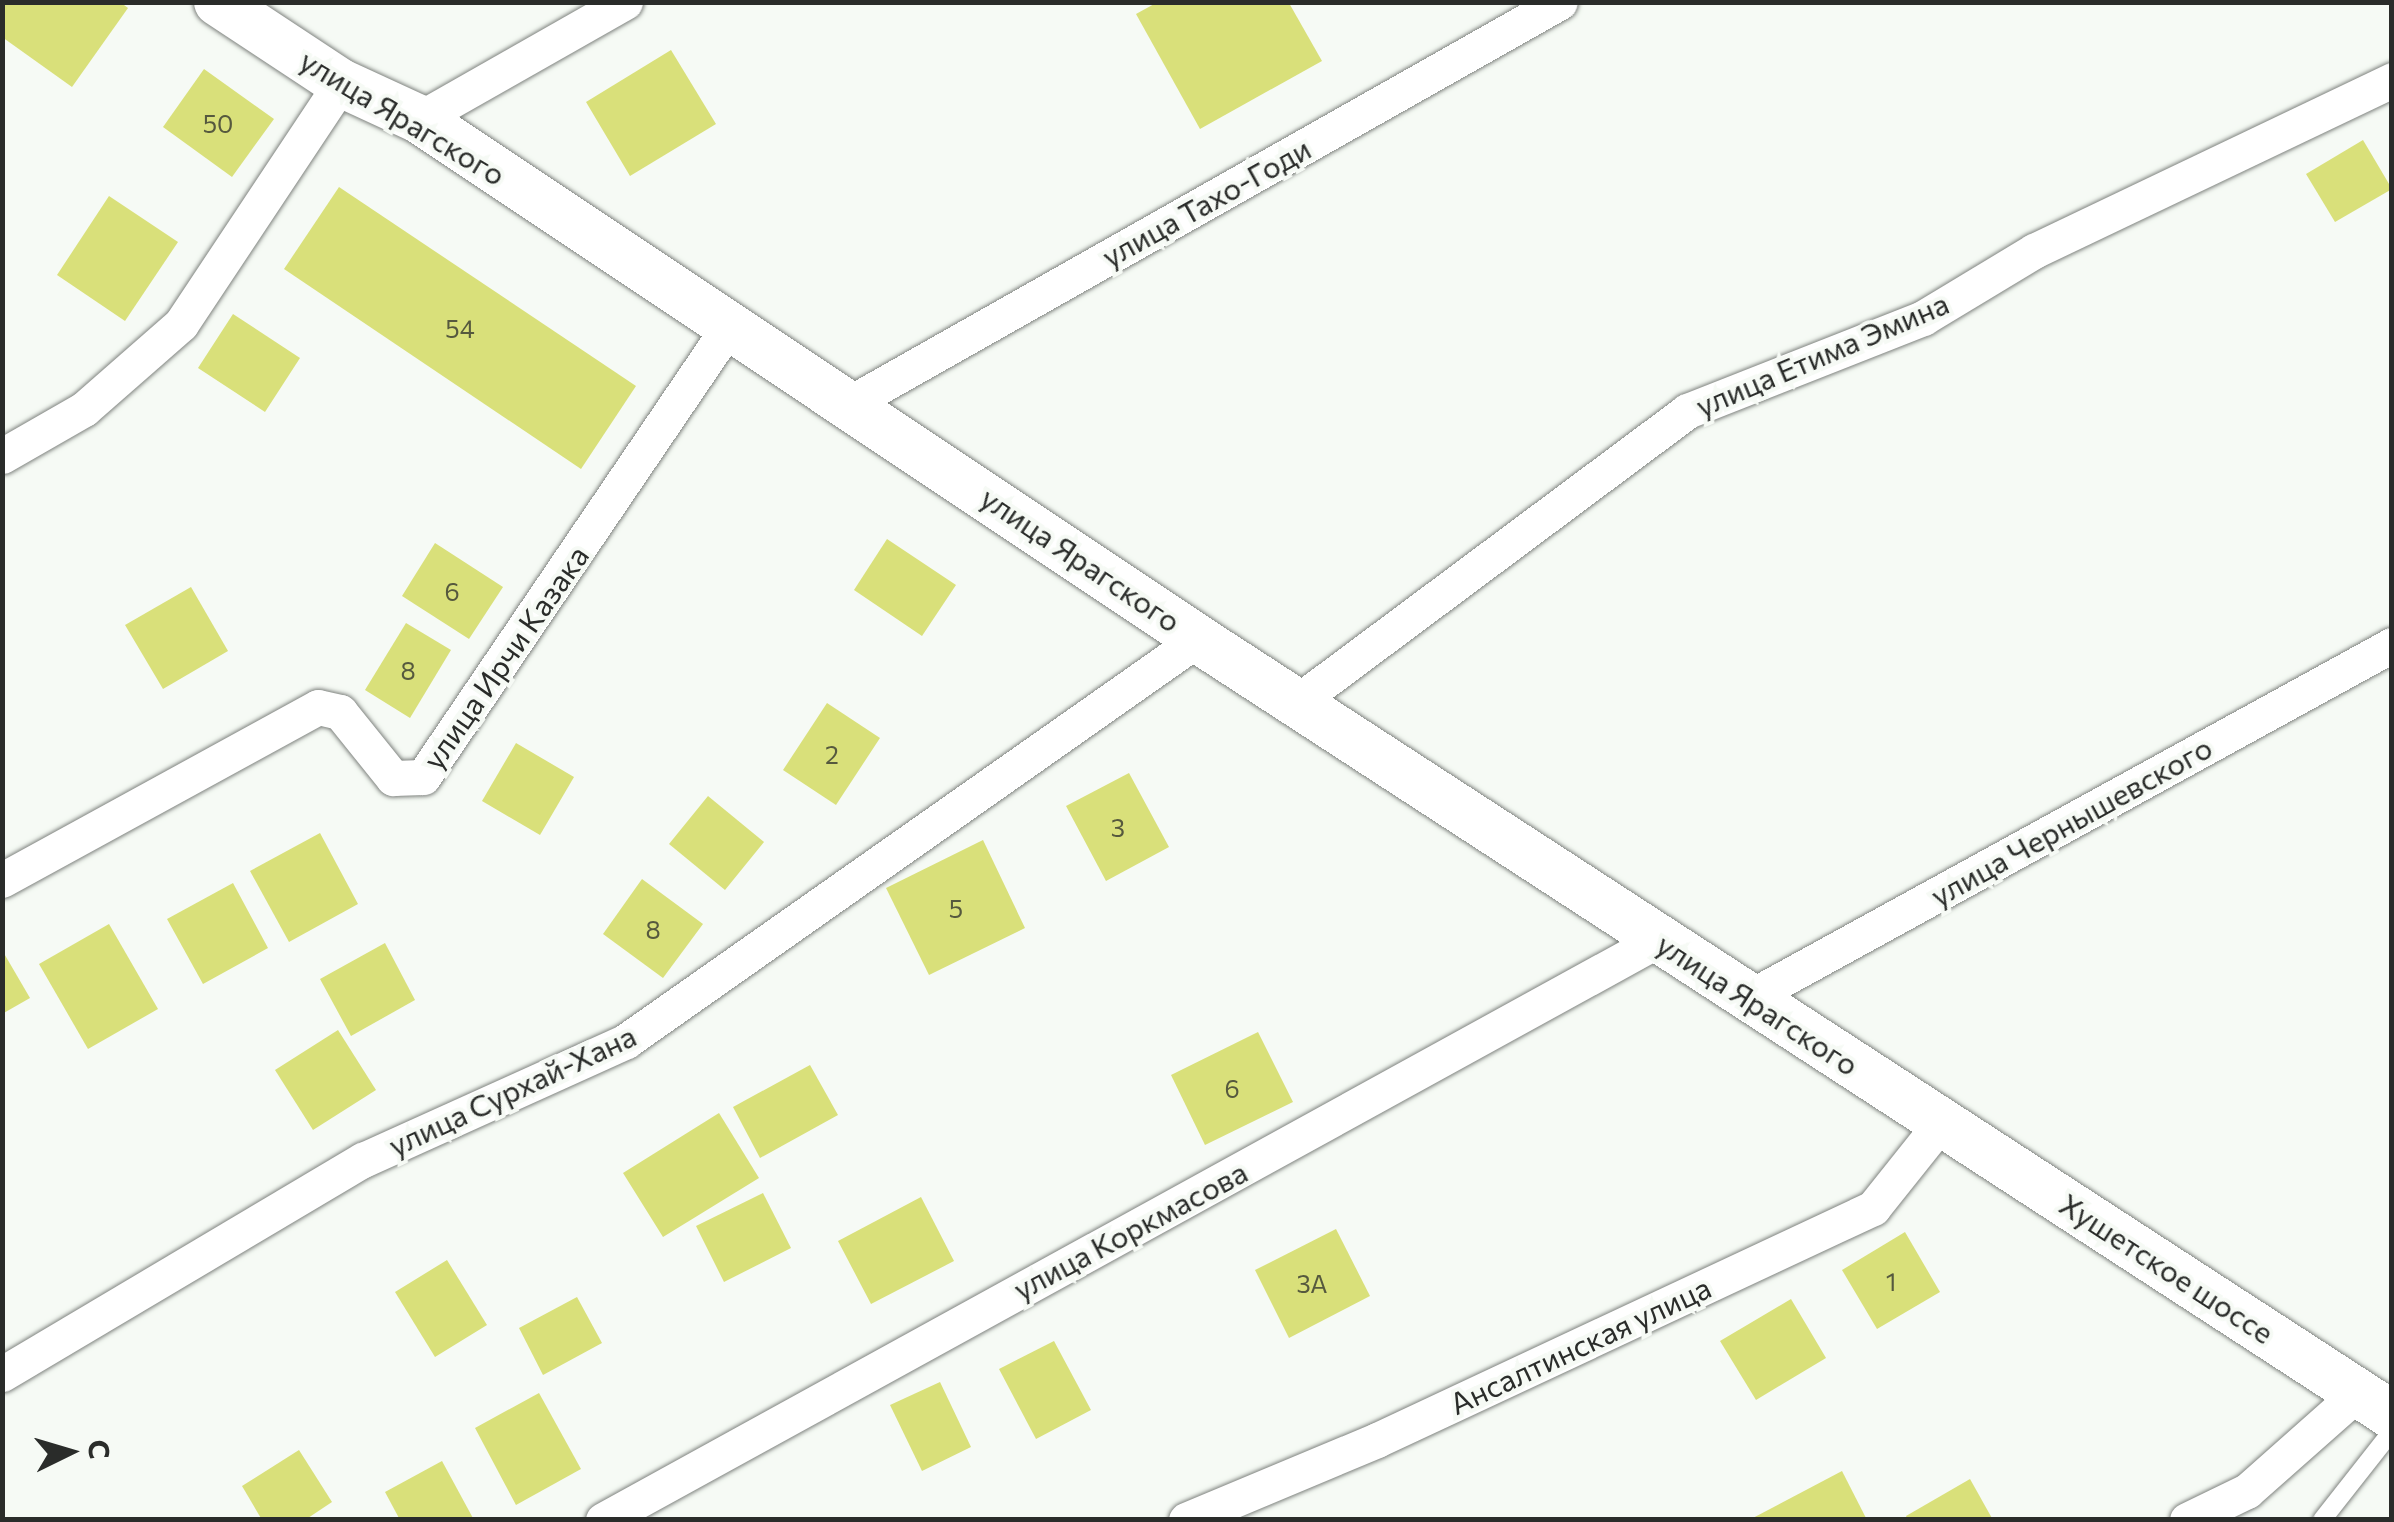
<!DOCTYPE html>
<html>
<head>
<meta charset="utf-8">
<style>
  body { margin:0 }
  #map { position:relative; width:2394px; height:1522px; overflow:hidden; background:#f6faf5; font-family:Commissioner,sans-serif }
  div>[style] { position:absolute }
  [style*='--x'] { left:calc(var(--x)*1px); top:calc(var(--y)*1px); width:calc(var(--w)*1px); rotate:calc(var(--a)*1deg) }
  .building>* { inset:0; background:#d9e07a }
  .roads { filter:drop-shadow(0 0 2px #7f837f) drop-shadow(0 0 2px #7f837f) }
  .lane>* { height:18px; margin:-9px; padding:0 9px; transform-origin:9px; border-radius:9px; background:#fff }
  .street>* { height:35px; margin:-17.5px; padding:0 17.5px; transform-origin:17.5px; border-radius:17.5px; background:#fff }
  .secondary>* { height:48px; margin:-24px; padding:0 24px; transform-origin:24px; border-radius:24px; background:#fff }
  span { translate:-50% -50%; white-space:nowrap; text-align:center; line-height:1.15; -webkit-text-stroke:8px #f6faf5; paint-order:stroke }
  .number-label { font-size:25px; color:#56593e }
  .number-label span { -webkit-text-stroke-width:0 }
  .street-label { font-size:30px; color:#2a2c2a }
  .frame { position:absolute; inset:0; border:5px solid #2a2c2a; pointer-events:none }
  .north { position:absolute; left:20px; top:1402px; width:100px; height:100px; -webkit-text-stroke:8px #f6faf5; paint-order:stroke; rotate:85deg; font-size:28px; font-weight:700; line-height:40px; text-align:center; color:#2a2c2a }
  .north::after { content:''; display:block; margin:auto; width:35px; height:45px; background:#2a2c2a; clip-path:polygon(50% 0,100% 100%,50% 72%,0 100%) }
</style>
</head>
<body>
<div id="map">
  <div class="building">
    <i style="clip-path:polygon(2px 2px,120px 2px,128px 8px,72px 87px,2px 37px)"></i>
    <i style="clip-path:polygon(1156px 3px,1289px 3px,1322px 61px,1200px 129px,1136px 14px)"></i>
    <i style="clip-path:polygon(671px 50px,716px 124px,630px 176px,586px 102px)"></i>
    <i style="clip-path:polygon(204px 69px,274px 119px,232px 177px,163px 127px)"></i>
    <i style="clip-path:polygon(2363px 140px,2392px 189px,2335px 222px,2306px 174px)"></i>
    <i style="clip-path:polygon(339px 187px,636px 386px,581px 469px,284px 269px)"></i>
    <i style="clip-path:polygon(109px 196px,178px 242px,125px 321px,57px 275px)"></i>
    <i style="clip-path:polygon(233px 314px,300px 358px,265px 412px,198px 368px)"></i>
    <i style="clip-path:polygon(887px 539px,956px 585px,922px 636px,854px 590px)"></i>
    <i style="clip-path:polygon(435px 543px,503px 587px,469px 639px,402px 596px)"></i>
    <i style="clip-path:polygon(191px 587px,228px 651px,163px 689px,125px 625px)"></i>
    <i style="clip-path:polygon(406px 623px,451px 650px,410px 718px,365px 690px)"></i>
    <i style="clip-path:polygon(827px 703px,880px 738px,836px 805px,783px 770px)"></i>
    <i style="clip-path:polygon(516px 743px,574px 777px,540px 835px,482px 801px)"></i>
    <i style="clip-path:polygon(1129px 773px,1169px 847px,1106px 881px,1066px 806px)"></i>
    <i style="clip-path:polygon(708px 796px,764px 842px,725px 890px,669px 844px)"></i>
    <i style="clip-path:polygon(320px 833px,358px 904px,289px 942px,250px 871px)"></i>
    <i style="clip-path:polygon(983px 840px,1025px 928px,929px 975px,886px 888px)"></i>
    <i style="clip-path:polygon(642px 879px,703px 924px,663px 978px,603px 934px)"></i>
    <i style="clip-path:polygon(233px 883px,268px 948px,203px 984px,167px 919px)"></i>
    <i style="clip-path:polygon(109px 924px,158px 1009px,88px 1049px,39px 964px)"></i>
    <i style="clip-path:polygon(385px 943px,415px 1000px,351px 1036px,320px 979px)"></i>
    <i style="clip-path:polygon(2px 950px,30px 998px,2px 1014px)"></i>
    <i style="clip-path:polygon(338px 1030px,376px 1090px,313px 1130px,275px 1070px)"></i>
    <i style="clip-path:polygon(1258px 1032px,1293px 1102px,1205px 1145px,1171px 1075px)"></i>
    <i style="clip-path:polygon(810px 1065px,838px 1115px,760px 1158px,733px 1107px)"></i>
    <i style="clip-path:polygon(719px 1113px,759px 1178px,663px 1237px,623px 1173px)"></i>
    <i style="clip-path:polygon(763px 1193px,791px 1248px,724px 1282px,696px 1226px)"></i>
    <i style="clip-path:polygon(921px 1197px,954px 1261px,871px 1304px,838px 1241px)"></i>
    <i style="clip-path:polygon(1336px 1229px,1370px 1296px,1289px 1338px,1255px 1270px)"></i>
    <i style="clip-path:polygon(1905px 1232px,1940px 1292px,1877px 1329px,1842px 1270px)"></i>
    <i style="clip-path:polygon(447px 1260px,487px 1325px,435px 1357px,395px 1292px)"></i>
    <i style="clip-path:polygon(577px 1297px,602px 1343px,543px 1375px,519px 1328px)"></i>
    <i style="clip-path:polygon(1791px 1299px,1826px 1358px,1756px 1400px,1720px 1341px)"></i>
    <i style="clip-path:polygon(1054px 1341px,1091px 1410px,1036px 1439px,999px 1369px)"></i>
    <i style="clip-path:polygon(940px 1382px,971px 1447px,922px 1471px,890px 1405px)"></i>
    <i style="clip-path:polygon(539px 1393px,581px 1469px,516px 1505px,475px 1428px)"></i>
    <i style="clip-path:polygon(299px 1450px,332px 1502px,305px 1520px,262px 1520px,242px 1486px)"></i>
    <i style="clip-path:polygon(442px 1461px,474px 1520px,400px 1520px,385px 1492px)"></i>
    <i style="clip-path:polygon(1842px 1471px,1867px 1520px,1749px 1520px)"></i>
    <i style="clip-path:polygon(1970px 1479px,1993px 1520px,1908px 1520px,1906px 1516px)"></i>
  </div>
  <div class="roads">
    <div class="lane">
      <i style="--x:2322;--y:1520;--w:113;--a:-51.8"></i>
    </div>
    <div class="street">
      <i style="--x:419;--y:119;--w:237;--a:-29.6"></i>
      <i style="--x:852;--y:402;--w:813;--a:-29.47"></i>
      <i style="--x:2;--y:456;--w:95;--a:-29.8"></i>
      <i style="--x:84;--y:409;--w:129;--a:-41.2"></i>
      <i style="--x:181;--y:324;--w:289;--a:-56.4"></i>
      <i style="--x:1297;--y:702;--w:487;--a:-36.7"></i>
      <i style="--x:1687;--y:411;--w:254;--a:-21.5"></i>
      <i style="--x:1923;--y:318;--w:130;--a:-31.1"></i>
      <i style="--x:2034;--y:251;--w:397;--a:-25.5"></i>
      <i style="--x:2;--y:880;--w:360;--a:-28.7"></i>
      <i style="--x:318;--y:707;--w:23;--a:13"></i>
      <i style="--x:340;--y:712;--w:85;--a:51.2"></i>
      <i style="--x:393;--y:778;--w:30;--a:-2"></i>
      <i style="--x:423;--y:777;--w:546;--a:-55.82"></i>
      <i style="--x:1750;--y:997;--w:732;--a:-28.74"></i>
      <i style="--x:2;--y:1374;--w:420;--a:-30.7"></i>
      <i style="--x:363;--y:1160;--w:289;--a:-24.3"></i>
      <i style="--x:626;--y:1041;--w:699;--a:-35.1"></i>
      <i style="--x:603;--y:1520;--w:1204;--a:-28.8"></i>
      <i style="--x:1186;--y:1520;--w:207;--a:-22.7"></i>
      <i style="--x:1377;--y:1440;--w:548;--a:-25.07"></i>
      <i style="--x:1873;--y:1208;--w:107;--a:-51.4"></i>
      <i style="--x:2187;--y:1520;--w:67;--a:-25.8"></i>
      <i style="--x:2247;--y:1491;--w:151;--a:-41.5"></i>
    </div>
    <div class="secondary">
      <i style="--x:218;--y:2;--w:147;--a:33.4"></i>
      <i style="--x:341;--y:83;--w:86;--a:24.8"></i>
      <i style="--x:419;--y:119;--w:937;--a:33.72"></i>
      <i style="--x:1198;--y:639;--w:1424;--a:33.02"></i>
    </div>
  </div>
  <div class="number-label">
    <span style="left:218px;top:123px">50</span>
    <span style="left:460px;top:328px">54</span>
    <span style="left:452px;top:591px">6</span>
    <span style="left:408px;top:670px">8</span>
    <span style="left:832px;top:754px">2</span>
    <span style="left:1118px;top:827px">3</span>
    <span style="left:956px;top:908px">5</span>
    <span style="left:653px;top:929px">8</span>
    <span style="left:1232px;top:1088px">6</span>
    <span style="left:1891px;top:1281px">1</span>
    <span style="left:1312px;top:1283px">3А</span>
  </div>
  <div class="street-label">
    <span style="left:403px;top:117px;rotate:31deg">улица Ярагского</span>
    <span style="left:1206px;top:202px;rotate:-29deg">улица Тахо-Годи</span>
    <span style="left:1822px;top:354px;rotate:-23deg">улица Етима Эмина</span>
    <span style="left:1081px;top:559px;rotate:34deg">улица Ярагского</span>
    <span style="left:505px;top:657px;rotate:-55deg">улица Ирчи Казака</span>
    <span style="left:2071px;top:821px;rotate:-29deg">улица Чернышевского</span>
    <span style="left:1758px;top:1004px;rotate:33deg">улица Ярагского</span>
    <span style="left:512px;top:1090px;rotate:-25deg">улица Сурхай-Хана</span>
    <span style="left:1130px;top:1230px;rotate:-28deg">улица Коркмасова</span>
    <span style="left:2167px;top:1268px;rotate:33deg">Хушетское шоссе</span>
    <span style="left:1580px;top:1345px;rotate:-25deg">Ансалтинская улица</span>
  </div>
  <div class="frame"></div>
  <div class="north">С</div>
</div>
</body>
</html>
